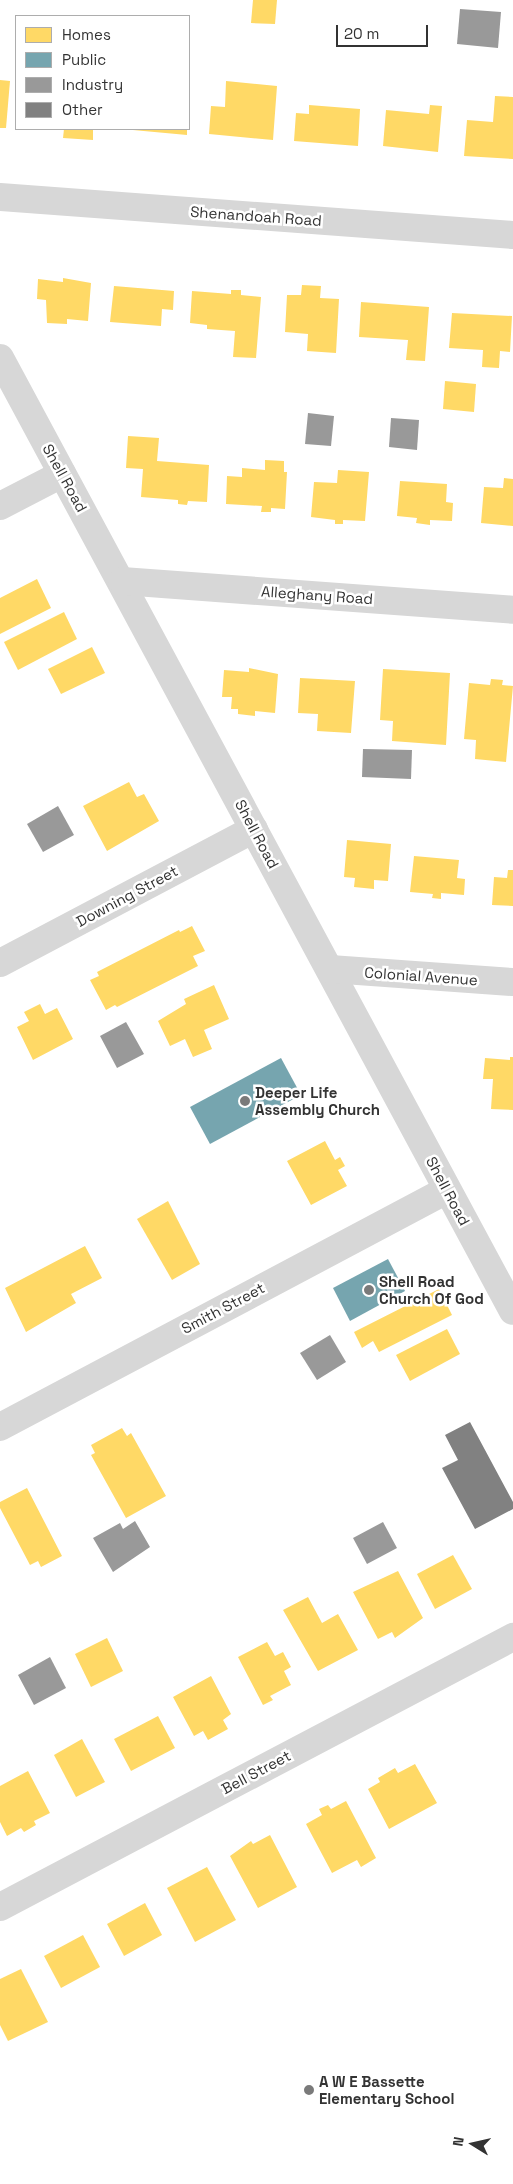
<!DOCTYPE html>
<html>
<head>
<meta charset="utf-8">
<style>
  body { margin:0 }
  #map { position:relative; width:513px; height:2184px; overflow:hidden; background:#fff; font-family:"Space Grotesk",sans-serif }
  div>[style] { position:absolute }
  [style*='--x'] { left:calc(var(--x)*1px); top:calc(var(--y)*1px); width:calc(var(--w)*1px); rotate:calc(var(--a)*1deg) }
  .homes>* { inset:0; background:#ffd966 }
  .public>* { inset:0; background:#76a5af }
  .industry>* { inset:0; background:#999 }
  .building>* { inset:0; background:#818181 }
  .minor>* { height:28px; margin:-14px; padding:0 14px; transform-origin:14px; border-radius:14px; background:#d7d7d7 }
  .dots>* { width:14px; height:14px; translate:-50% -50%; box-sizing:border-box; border:2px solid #fff; border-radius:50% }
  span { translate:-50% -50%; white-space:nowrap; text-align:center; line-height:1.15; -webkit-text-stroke:5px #fff; paint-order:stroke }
  .street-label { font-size:15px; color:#333 }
  .poi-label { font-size:15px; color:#333; font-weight:700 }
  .left { translate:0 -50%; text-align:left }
  .legend { position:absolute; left:15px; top:15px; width:175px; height:115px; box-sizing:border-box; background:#fff; border:1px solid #adadad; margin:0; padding:6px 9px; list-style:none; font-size:15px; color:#333 }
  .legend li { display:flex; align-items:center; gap:10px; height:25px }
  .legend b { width:25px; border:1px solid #adadad }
  .north { position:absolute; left:448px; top:2119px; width:50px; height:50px; -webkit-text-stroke:4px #fff; paint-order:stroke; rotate:280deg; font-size:14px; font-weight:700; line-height:20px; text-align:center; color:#333 }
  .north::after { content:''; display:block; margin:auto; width:18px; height:22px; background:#333; clip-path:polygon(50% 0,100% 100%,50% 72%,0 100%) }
  .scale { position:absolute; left:336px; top:25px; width:92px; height:22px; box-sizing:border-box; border:2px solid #333; border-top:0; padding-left:6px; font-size:15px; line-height:18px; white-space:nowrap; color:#333; -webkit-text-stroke:4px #fff; paint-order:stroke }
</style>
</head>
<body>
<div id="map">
  <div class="homes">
    <i style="clip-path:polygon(253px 0,277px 0,275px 24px,251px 23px)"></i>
    <i style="clip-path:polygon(0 80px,10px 81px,6px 128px,0 128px)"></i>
    <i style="clip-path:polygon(226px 81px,277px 86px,273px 140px,209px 134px,211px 106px,225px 107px)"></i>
    <i style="clip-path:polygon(495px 96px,513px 97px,513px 159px,464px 156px,467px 120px,493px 122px)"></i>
    <i style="clip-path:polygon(309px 105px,360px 109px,358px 146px,294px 141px,296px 113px,309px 114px)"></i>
    <i style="clip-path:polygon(430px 105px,442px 106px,438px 152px,383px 146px,386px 110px,429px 114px)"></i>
    <i style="clip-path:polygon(64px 129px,93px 129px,93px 140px,63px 138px)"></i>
    <i style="clip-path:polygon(122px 129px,187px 129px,187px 135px)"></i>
    <i style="clip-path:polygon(63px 278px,91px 283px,88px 321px,67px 319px,67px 324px,47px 323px,46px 300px,37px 299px,38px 279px,63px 282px)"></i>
    <i style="clip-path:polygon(302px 285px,321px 286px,320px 298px,339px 299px,336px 353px,307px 351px,308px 334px,285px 332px,287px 295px,301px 295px)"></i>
    <i style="clip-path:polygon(114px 286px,174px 291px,173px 310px,162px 309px,161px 326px,110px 322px)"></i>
    <i style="clip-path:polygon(231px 290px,241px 290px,241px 295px,261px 297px,256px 358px,233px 357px,235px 331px,207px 329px,207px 325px,190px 323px,192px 291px,231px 294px)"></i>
    <i style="clip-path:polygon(361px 302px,429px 307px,425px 361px,406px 360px,408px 340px,359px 337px)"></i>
    <i style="clip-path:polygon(452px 313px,512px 316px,510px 352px,500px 351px,499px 368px,482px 367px,483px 350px,449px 348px)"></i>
    <i style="clip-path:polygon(445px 381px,476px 384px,474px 412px,443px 409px)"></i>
    <i style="clip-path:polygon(128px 436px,159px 438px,157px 461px,209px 465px,207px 502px,188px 501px,187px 505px,178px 504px,178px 500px,141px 497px,143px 469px,126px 468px)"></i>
    <i style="clip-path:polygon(265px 460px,284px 461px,284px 472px,287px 472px,285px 509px,271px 508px,271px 512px,261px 512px,262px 506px,226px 504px,227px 476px,242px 477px,242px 468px,265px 470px)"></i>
    <i style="clip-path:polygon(338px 470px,369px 472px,365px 521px,343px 520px,343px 524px,335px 524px,335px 520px,311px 517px,314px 482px,337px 483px)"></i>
    <i style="clip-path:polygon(504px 478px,513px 479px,513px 526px,481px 523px,484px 487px,503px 488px)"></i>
    <i style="clip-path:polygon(400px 481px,447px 484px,446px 502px,453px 503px,452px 521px,430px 520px,430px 525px,416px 523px,417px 518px,397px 516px)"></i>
    <i style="clip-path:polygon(37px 579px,51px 608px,0 634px,0 598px)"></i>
    <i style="clip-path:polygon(64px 612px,77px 639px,18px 670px,4px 642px)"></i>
    <i style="clip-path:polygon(92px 647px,105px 673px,61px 694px,48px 669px)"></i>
    <i style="clip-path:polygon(249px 668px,278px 674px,275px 713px,255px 711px,255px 716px,238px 714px,238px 709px,231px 709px,232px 697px,222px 697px,224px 670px,249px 672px)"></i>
    <i style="clip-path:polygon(383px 669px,450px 673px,446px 745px,392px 741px,393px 721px,380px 720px)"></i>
    <i style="clip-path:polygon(300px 678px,355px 681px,351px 733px,317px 731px,318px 714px,298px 713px)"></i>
    <i style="clip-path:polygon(491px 679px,503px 680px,502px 685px,513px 686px,506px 762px,475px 759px,476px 740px,464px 739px,469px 683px,490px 685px)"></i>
    <i style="clip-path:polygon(129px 782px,137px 797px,144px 794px,159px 821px,107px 851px,83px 806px)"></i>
    <i style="clip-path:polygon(347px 840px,391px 844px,388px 881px,374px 880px,374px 889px,354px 887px,355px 878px,344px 877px)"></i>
    <i style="clip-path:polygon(414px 856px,459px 860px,457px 878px,465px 879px,464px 895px,441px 893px,441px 899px,432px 898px,433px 894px,410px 892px)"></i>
    <i style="clip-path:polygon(508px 870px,513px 870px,513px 906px,492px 905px,494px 877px,507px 878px)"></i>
    <i style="clip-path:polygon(192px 926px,205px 951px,193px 956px,198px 966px,117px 1007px,115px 1005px,106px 1010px,90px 980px,99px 976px,97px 972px,179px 930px,180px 932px)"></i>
    <i style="clip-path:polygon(214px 985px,229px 1019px,204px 1030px,212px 1049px,193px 1057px,185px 1039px,170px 1046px,158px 1021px,186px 1004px,184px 999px)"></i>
    <i style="clip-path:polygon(40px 1004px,45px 1014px,57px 1008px,73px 1039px,33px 1060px,17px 1027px,29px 1021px,24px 1012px)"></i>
    <i style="clip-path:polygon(510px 1057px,513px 1057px,513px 1110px,491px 1109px,493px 1079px,483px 1079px,485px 1058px,510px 1060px)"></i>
    <i style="clip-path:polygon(325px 1141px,335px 1160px,340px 1157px,345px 1166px,338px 1170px,347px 1186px,311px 1205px,287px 1161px)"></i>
    <i style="clip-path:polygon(168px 1201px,200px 1264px,172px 1280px,137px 1219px)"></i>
    <i style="clip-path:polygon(85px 1246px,102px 1278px,71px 1294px,76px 1303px,26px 1332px,5px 1288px)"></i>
    <i style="clip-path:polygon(439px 1289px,452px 1315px,379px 1352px,373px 1341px,362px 1348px,354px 1332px)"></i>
    <i style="clip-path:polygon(447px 1329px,460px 1354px,410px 1381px,396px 1355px)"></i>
    <i style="clip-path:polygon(122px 1428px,127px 1436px,131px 1433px,166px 1496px,126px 1518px,91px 1455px,95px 1453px,91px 1445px)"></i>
    <i style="clip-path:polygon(27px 1488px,62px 1556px,41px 1567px,38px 1561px,30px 1565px,0 1508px,0 1502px)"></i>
    <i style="clip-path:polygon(453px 1555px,472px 1589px,435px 1609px,417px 1574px)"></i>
    <i style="clip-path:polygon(398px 1571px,423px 1618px,395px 1638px,392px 1632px,378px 1639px,353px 1592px)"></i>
    <i style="clip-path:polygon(308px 1597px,322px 1623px,338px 1614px,358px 1650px,318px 1671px,283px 1610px)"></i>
    <i style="clip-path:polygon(107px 1638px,123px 1671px,91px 1687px,75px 1654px)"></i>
    <i style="clip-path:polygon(267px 1642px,275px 1656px,283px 1652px,291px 1667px,284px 1671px,291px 1685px,270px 1696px,273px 1700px,263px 1705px,238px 1657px)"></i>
    <i style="clip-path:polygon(211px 1676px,231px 1714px,223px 1720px,228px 1729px,208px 1740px,203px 1731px,194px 1736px,173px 1697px)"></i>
    <i style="clip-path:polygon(158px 1716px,175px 1748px,131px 1771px,114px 1739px)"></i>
    <i style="clip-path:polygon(82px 1739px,105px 1782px,76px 1797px,54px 1755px)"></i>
    <i style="clip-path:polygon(415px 1764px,437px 1803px,389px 1829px,368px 1789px,380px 1782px,378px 1778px,395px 1768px,398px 1773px)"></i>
    <i style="clip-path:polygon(28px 1771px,50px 1813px,34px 1821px,36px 1825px,24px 1832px,21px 1828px,7px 1836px,0 1822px,0 1786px)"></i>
    <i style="clip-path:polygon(346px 1801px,376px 1858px,361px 1867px,357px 1860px,332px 1873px,306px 1824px,322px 1815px,319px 1809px,328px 1805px,331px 1809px)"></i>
    <i style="clip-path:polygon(270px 1835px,297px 1887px,258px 1908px,230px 1856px,251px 1841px,253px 1844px)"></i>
    <i style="clip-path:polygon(207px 1867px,236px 1920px,195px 1942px,167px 1888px)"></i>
    <i style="clip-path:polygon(145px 1903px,162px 1935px,124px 1956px,107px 1924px)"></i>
    <i style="clip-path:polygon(83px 1935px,100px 1967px,61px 1988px,44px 1956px)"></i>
    <i style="clip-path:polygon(21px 1969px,48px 2022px,8px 2041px,0 2025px,0 1979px)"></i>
  </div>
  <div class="public">
    <i style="clip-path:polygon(281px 1058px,301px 1095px,210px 1144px,190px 1107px)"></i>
    <i style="clip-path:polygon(388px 1259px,405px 1291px,350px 1321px,333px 1288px)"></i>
  </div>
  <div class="industry">
    <i style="clip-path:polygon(460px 9px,501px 12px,498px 48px,457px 44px)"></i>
    <i style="clip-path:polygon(308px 413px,334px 416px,331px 446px,305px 444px)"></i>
    <i style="clip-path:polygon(391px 418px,419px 420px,417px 450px,389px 447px)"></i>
    <i style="clip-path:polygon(363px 749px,412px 750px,411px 779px,362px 777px)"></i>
    <i style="clip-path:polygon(58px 806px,74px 835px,43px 852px,27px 824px)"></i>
    <i style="clip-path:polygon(126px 1022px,144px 1054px,117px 1068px,100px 1036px)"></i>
    <i style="clip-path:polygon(330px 1335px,346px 1362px,317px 1380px,300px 1353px)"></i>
    <i style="clip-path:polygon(135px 1521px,150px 1547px,113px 1572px,93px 1538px,120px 1523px,123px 1529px)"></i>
    <i style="clip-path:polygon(383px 1522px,397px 1548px,367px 1564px,353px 1538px)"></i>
    <i style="clip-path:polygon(50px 1657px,66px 1688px,34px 1705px,18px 1675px)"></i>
  </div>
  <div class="building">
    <i style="clip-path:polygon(470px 1422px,513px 1502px,513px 1509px,475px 1529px,442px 1468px,458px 1460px,445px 1435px)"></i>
  </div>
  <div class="minor">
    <i style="--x:0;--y:197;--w:514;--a:4.24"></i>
    <i style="--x:0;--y:358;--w:1082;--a:61.71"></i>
    <i style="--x:0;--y:506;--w:70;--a:-27.3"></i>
    <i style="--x:122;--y:581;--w:392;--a:4.2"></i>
    <i style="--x:0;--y:963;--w:287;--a:-27.8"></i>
    <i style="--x:330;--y:969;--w:183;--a:4.1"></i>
    <i style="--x:0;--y:1427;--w:506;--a:-27.93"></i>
    <i style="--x:0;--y:1907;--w:580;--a:-27.76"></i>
  </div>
  <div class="dots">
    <i style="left:245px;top:1101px;background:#7a7a7a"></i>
    <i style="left:369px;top:1290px;background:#7a7a7a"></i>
    <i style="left:309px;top:2090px;background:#7a7a7a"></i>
  </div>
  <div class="street-label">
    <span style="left:256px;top:216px;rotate:4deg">Shenandoah Road</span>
    <span style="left:65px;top:478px;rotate:61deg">Shell Road</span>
    <span style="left:317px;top:595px;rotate:4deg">Alleghany Road</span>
    <span style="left:257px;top:834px;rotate:62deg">Shell Road</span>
    <span style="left:127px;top:896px;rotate:-28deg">Downing Street</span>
    <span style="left:421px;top:976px;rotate:4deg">Colonial Avenue</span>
    <span style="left:448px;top:1191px;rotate:62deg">Shell Road</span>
    <span style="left:223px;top:1308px;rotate:-28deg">Smith Street</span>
    <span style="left:256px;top:1772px;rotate:-28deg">Bell Street</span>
  </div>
  <div class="poi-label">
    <span class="left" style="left:255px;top:1101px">Deeper Life<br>Assembly Church</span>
    <span class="left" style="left:379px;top:1290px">Shell Road<br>Church Of God</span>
    <span class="left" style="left:319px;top:2090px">A W E Bassette<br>Elementary School</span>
  </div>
  <ul class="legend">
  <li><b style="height:14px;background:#ffd966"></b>Homes</li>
  <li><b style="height:14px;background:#76a5af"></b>Public</li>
  <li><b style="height:14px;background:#999"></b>Industry</li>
  <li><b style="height:14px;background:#818181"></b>Other</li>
  </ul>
  <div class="north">N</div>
  <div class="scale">20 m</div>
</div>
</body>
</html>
